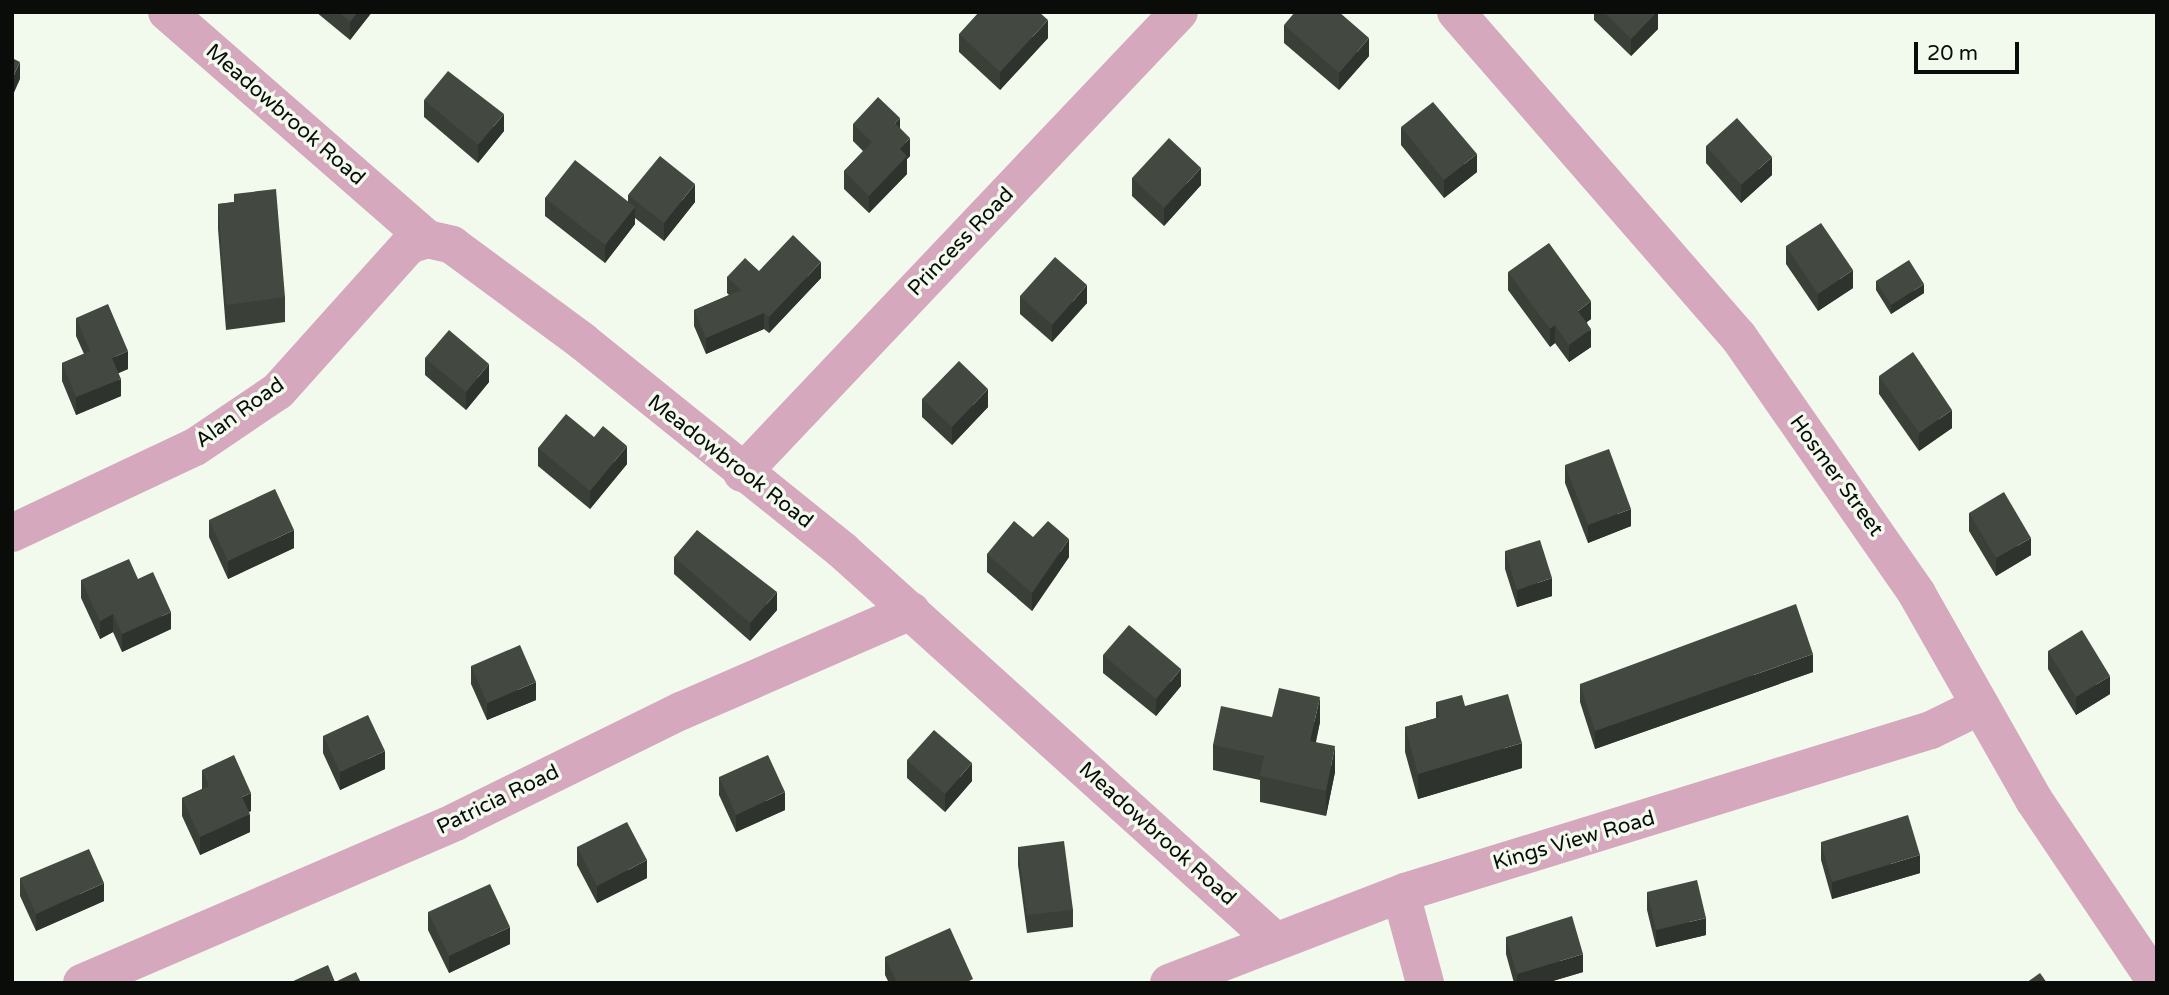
<!DOCTYPE html>
<html>
<head>
<meta charset="utf-8">
<style>
  body { margin:0 }
  #map { position:relative; width:2169px; height:995px; overflow:hidden; background:#f2faee; font-family:"Varela Round",sans-serif }
  div>[style] { position:absolute }
  [style*='--x'] { left:calc(var(--x)*1px); top:calc(var(--y)*1px); width:calc(var(--w)*1px); rotate:calc(var(--a)*1deg) }
  .minor>* { height:38px; margin:-19px; padding:0 19px; transform-origin:19px; border-radius:19px; background:#d6a8bd }
  .wall>* { inset:0; background:#3a3f37 }
  .shaded-wall>* { inset:0; background:#2f332d }
  .building>* { inset:0; background:#434940 }
  span { translate:-50% -50%; white-space:nowrap; text-align:center; line-height:1.15; -webkit-text-stroke:7px #f2faee; paint-order:stroke }
  .street-label { font-size:21px; color:#0a0c09 }
  .frame { position:absolute; inset:0; border:14px solid #0a0c09; pointer-events:none }
  .scale { position:absolute; left:1914px; top:42px; width:105px; height:32px; box-sizing:border-box; border:4px solid #0a0c09; border-top:0; padding-left:9px; font-size:21px; line-height:24px; white-space:nowrap; color:#0a0c09; -webkit-text-stroke:5px #f2faee; paint-order:stroke }
</style>
</head>
<body>
<div id="map">
  <div class="minor">
    <i style="--x:167;--y:12;--w:345;--a:41.1"></i>
    <i style="--x:427;--y:239;--w:26;--a:13"></i>
    <i style="--x:452;--y:245;--w:162;--a:36.4"></i>
    <i style="--x:582;--y:341;--w:335;--a:38.8"></i>
    <i style="--x:843;--y:551;--w:579;--a:42.06"></i>
    <i style="--x:1456;--y:12;--w:430;--a:49"></i>
    <i style="--x:1738;--y:336;--w:314;--a:55.2"></i>
    <i style="--x:1917;--y:594;--w:237;--a:60.4"></i>
    <i style="--x:2034;--y:800;--w:220;--a:56.1"></i>
    <i style="--x:742;--y:473;--w:635;--a:-46.53"></i>
    <i style="--x:12;--y:533;--w:202;--a:-25.2"></i>
    <i style="--x:195;--y:447;--w:100;--a:-34"></i>
    <i style="--x:278;--y:391;--w:196;--a:-48.1"></i>
    <i style="--x:409;--y:245;--w:19;--a:-18"></i>
    <i style="--x:1401;--y:894;--w:92;--a:74.9"></i>
    <i style="--x:82;--y:983;--w:406;--a:-23.3"></i>
    <i style="--x:455;--y:822;--w:252;--a:-26.2"></i>
    <i style="--x:681;--y:711;--w:251;--a:-23.5"></i>
    <i style="--x:1169;--y:983;--w:253;--a:-21.1"></i>
    <i style="--x:1405;--y:892;--w:550;--a:-17.12"></i>
    <i style="--x:1931;--y:730;--w:55;--a:-26.1"></i>
  </div>
  <div class="wall">
    <i style="clip-path:polygon(316px 12px,372px 12px,350px 40px)"></i>
    <i style="clip-path:polygon(1594px 12px,1658px 12px,1658px 29px,1631px 56px,1594px 20px)"></i>
    <i style="clip-path:polygon(1284px 25px,1369px 56px,1339px 90px,1284px 43px)"></i>
    <i style="clip-path:polygon(959px 34px,1048px 38px,1000px 90px,959px 52px)"></i>
    <i style="clip-path:polygon(424px 100px,504px 131px,478px 163px,424px 117px)"></i>
    <i style="clip-path:polygon(853px 124px,900px 128px,910px 156px,907px 159px,907px 174px,869px 213px,844px 189px,844px 171px,863px 151px,853px 141px)"></i>
    <i style="clip-path:polygon(1401px 127px,1477px 172px,1444px 198px,1401px 145px)"></i>
    <i style="clip-path:polygon(1706px 146px,1772px 175px,1741px 203px,1706px 163px)"></i>
    <i style="clip-path:polygon(1132px 178px,1201px 185px,1164px 226px,1132px 196px)"></i>
    <i style="clip-path:polygon(234px 194px,285px 297px,285px 322px,226px 330px,218px 229px,218px 204px,234px 202px)"></i>
    <i style="clip-path:polygon(628px 195px,695px 202px,664px 241px,635px 218px,635px 224px,605px 263px,545px 216px,545px 198px,628px 202px)"></i>
    <i style="clip-path:polygon(1786px 246px,1853px 288px,1818px 311px,1786px 264px)"></i>
    <i style="clip-path:polygon(759px 271px,821px 278px,769px 333px,764px 329px,706px 354px,694px 326px,694px 310px,729px 295px,727px 293px,727px 277px)"></i>
    <i style="clip-path:polygon(1508px 272px,1591px 319px,1587px 322px,1591px 347px,1569px 362px,1555px 343px,1550px 347px,1508px 290px)"></i>
    <i style="clip-path:polygon(1876px 281px,1924px 293px,1891px 314px,1876px 290px)"></i>
    <i style="clip-path:polygon(1020px 296px,1087px 303px,1052px 342px,1020px 314px)"></i>
    <i style="clip-path:polygon(76px 318px,128px 369px,118px 373px,121px 396px,76px 415px,62px 381px,62px 363px,84px 354px,76px 336px)"></i>
    <i style="clip-path:polygon(425px 358px,489px 382px,466px 410px,425px 375px)"></i>
    <i style="clip-path:polygon(1879px 376px,1952px 428px,1919px 451px,1879px 394px)"></i>
    <i style="clip-path:polygon(922px 399px,988px 407px,952px 445px,922px 417px)"></i>
    <i style="clip-path:polygon(538px 448px,627px 464px,590px 509px,538px 466px)"></i>
    <i style="clip-path:polygon(1565px 465px,1631px 526px,1588px 543px,1565px 483px)"></i>
    <i style="clip-path:polygon(1969px 513px,2031px 555px,1996px 576px,1969px 531px)"></i>
    <i style="clip-path:polygon(209px 520px,294px 548px,228px 579px,209px 537px)"></i>
    <i style="clip-path:polygon(1033px 537px,1069px 557px,1032px 611px,987px 572px,987px 554px)"></i>
    <i style="clip-path:polygon(1505px 551px,1552px 596px,1517px 607px,1505px 569px)"></i>
    <i style="clip-path:polygon(674px 557px,777px 610px,750px 641px,674px 574px)"></i>
    <i style="clip-path:polygon(138px 579px,171px 629px,122px 652px,113px 632px,100px 639px,81px 598px,81px 580px)"></i>
    <i style="clip-path:polygon(2048px 651px,2110px 694px,2076px 715px,2048px 669px)"></i>
    <i style="clip-path:polygon(1103px 655px,1181px 686px,1156px 716px,1103px 673px)"></i>
    <i style="clip-path:polygon(471px 666px,536px 700px,487px 720px,471px 684px)"></i>
    <i style="clip-path:polygon(1813px 672px,1595px 749px,1580px 702px,1580px 684px)"></i>
    <i style="clip-path:polygon(1436px 702px,1465px 706px,1522px 768px,1418px 799px,1405px 752px,1405px 727px,1436px 718px)"></i>
    <i style="clip-path:polygon(1272px 717px,1320px 722px,1316px 742px,1335px 772px,1326px 816px,1260px 802px,1260px 780px,1213px 770px,1213px 745px)"></i>
    <i style="clip-path:polygon(323px 736px,385px 769px,340px 790px,323px 753px)"></i>
    <i style="clip-path:polygon(907px 760px,972px 781px,945px 812px,907px 778px)"></i>
    <i style="clip-path:polygon(202px 770px,251px 811px,248px 812px,250px 832px,200px 855px,182px 816px,182px 798px,202px 789px)"></i>
    <i style="clip-path:polygon(719px 777px,785px 810px,736px 832px,719px 795px)"></i>
    <i style="clip-path:polygon(1821px 842px,1920px 873px,1832px 899px,1821px 860px)"></i>
    <i style="clip-path:polygon(577px 847px,647px 878px,597px 903px,577px 865px)"></i>
    <i style="clip-path:polygon(1018px 847px,1073px 910px,1073px 927px,1027px 933px,1018px 865px)"></i>
    <i style="clip-path:polygon(20px 878px,104px 901px,36px 931px,20px 896px)"></i>
    <i style="clip-path:polygon(1647px 892px,1706px 935px,1656px 947px,1647px 910px)"></i>
    <i style="clip-path:polygon(428px 912px,510px 944px,449px 973px,428px 930px)"></i>
    <i style="clip-path:polygon(1506px 937px,1583px 972px,1546px 983px,1514px 983px,1506px 954px)"></i>
    <i style="clip-path:polygon(885px 957px,973px 983px,889px 983px,885px 975px)"></i>
  </div>
  <div class="shaded-wall">
    <i style="clip-path:polygon(358px 12px,372px 12px,350px 40px,350px 22px)"></i>
    <i style="clip-path:polygon(1657px 12px,1658px 12px,1658px 29px,1631px 56px,1631px 39px)"></i>
    <i style="clip-path:polygon(1048px 20px,1048px 38px,1000px 90px,1000px 72px)"></i>
    <i style="clip-path:polygon(1369px 38px,1369px 56px,1339px 90px,1339px 73px)"></i>
    <i style="clip-path:polygon(20px 62px,20px 79px,12px 97px,12px 79px)"></i>
    <i style="clip-path:polygon(504px 114px,504px 131px,478px 163px,478px 145px)"></i>
    <i style="clip-path:polygon(900px 118px,900px 136px,895px 123px)"></i>
    <i style="clip-path:polygon(910px 138px,910px 156px,907px 159px,907px 174px,869px 213px,869px 196px,900px 149px)"></i>
    <i style="clip-path:polygon(1477px 154px,1477px 172px,1444px 198px,1444px 180px)"></i>
    <i style="clip-path:polygon(1772px 157px,1772px 175px,1741px 203px,1741px 185px)"></i>
    <i style="clip-path:polygon(1201px 168px,1201px 185px,1164px 226px,1164px 208px)"></i>
    <i style="clip-path:polygon(695px 184px,695px 202px,664px 241px,664px 223px)"></i>
    <i style="clip-path:polygon(635px 207px,635px 224px,605px 263px,605px 245px)"></i>
    <i style="clip-path:polygon(821px 262px,821px 278px,769px 333px,769px 317px)"></i>
    <i style="clip-path:polygon(1853px 270px,1853px 288px,1818px 311px,1818px 294px)"></i>
    <i style="clip-path:polygon(1924px 284px,1924px 293px,1891px 314px,1891px 305px)"></i>
    <i style="clip-path:polygon(1087px 285px,1087px 303px,1052px 342px,1052px 325px)"></i>
    <i style="clip-path:polygon(1591px 301px,1591px 319px,1578px 328px,1578px 311px)"></i>
    <i style="clip-path:polygon(764px 313px,764px 329px,706px 354px,706px 338px)"></i>
    <i style="clip-path:polygon(1555px 325px,1555px 343px,1550px 347px,1550px 329px)"></i>
    <i style="clip-path:polygon(1591px 329px,1591px 347px,1569px 362px,1569px 345px)"></i>
    <i style="clip-path:polygon(128px 351px,128px 369px,112px 376px,112px 358px)"></i>
    <i style="clip-path:polygon(489px 364px,489px 382px,466px 410px,466px 392px)"></i>
    <i style="clip-path:polygon(121px 379px,121px 396px,76px 415px,76px 397px)"></i>
    <i style="clip-path:polygon(988px 389px,988px 407px,952px 445px,952px 427px)"></i>
    <i style="clip-path:polygon(1952px 410px,1952px 428px,1919px 451px,1919px 433px)"></i>
    <i style="clip-path:polygon(627px 446px,627px 464px,590px 509px,590px 491px)"></i>
    <i style="clip-path:polygon(1631px 509px,1631px 526px,1588px 543px,1588px 525px)"></i>
    <i style="clip-path:polygon(294px 530px,294px 548px,228px 579px,228px 561px)"></i>
    <i style="clip-path:polygon(2031px 538px,2031px 555px,1996px 576px,1996px 558px)"></i>
    <i style="clip-path:polygon(1069px 539px,1069px 557px,1032px 611px,1032px 593px)"></i>
    <i style="clip-path:polygon(1552px 578px,1552px 596px,1517px 607px,1517px 590px)"></i>
    <i style="clip-path:polygon(777px 592px,777px 610px,750px 641px,750px 623px)"></i>
    <i style="clip-path:polygon(171px 612px,171px 629px,122px 652px,122px 634px)"></i>
    <i style="clip-path:polygon(113px 614px,113px 632px,100px 639px,100px 621px)"></i>
    <i style="clip-path:polygon(1813px 654px,1813px 672px,1595px 749px,1595px 731px)"></i>
    <i style="clip-path:polygon(1181px 669px,1181px 686px,1156px 716px,1156px 699px)"></i>
    <i style="clip-path:polygon(2110px 676px,2110px 694px,2076px 715px,2076px 697px)"></i>
    <i style="clip-path:polygon(536px 682px,536px 700px,487px 720px,487px 703px)"></i>
    <i style="clip-path:polygon(1320px 697px,1320px 722px,1310px 766px,1310px 741px)"></i>
    <i style="clip-path:polygon(1522px 743px,1522px 768px,1418px 799px,1418px 774px)"></i>
    <i style="clip-path:polygon(1335px 746px,1335px 772px,1326px 816px,1326px 791px)"></i>
    <i style="clip-path:polygon(385px 751px,385px 769px,340px 790px,340px 772px)"></i>
    <i style="clip-path:polygon(972px 763px,972px 781px,945px 812px,945px 794px)"></i>
    <i style="clip-path:polygon(785px 792px,785px 810px,736px 832px,736px 815px)"></i>
    <i style="clip-path:polygon(251px 793px,251px 811px,242px 815px,242px 797px)"></i>
    <i style="clip-path:polygon(250px 814px,250px 832px,200px 855px,200px 837px)"></i>
    <i style="clip-path:polygon(1920px 855px,1920px 873px,1832px 899px,1832px 882px)"></i>
    <i style="clip-path:polygon(647px 860px,647px 878px,597px 903px,597px 886px)"></i>
    <i style="clip-path:polygon(104px 883px,104px 901px,36px 931px,36px 914px)"></i>
    <i style="clip-path:polygon(1706px 918px,1706px 935px,1656px 947px,1656px 930px)"></i>
    <i style="clip-path:polygon(510px 927px,510px 944px,449px 973px,449px 956px)"></i>
    <i style="clip-path:polygon(1583px 954px,1583px 972px,1546px 983px,1517px 983px,1517px 974px)"></i>
  </div>
  <div class="building">
    <i style="clip-path:polygon(338px 12px,358px 12px,350px 22px)"></i>
    <i style="clip-path:polygon(979px 12px,996px 12px,997px 14px,998px 12px,1039px 12px,1048px 20px,1000px 72px,959px 34px)"></i>
    <i style="clip-path:polygon(1295px 12px,1339px 12px,1369px 38px,1339px 73px,1284px 25px)"></i>
    <i style="clip-path:polygon(1604px 12px,1657px 12px,1631px 39px)"></i>
    <i style="clip-path:polygon(12px 58px,20px 62px,12px 79px)"></i>
    <i style="clip-path:polygon(448px 71px,504px 114px,478px 145px,424px 100px)"></i>
    <i style="clip-path:polygon(878px 97px,900px 118px,895px 123px,910px 138px,900px 149px,907px 156px,869px 196px,844px 171px,872px 142px,853px 124px)"></i>
    <i style="clip-path:polygon(1433px 102px,1477px 154px,1444px 180px,1401px 127px)"></i>
    <i style="clip-path:polygon(1737px 118px,1772px 157px,1741px 185px,1706px 146px)"></i>
    <i style="clip-path:polygon(1169px 138px,1201px 168px,1164px 208px,1132px 178px)"></i>
    <i style="clip-path:polygon(660px 156px,695px 184px,664px 223px,628px 195px)"></i>
    <i style="clip-path:polygon(575px 160px,635px 207px,605px 245px,545px 198px)"></i>
    <i style="clip-path:polygon(276px 189px,285px 297px,226px 305px,218px 204px,235px 202px,234px 194px)"></i>
    <i style="clip-path:polygon(1821px 223px,1853px 270px,1818px 294px,1786px 246px)"></i>
    <i style="clip-path:polygon(793px 235px,821px 262px,769px 317px,764px 313px,706px 338px,694px 310px,741px 290px,727px 277px,745px 258px,759px 271px)"></i>
    <i style="clip-path:polygon(1549px 243px,1591px 301px,1578px 311px,1591px 329px,1569px 345px,1555px 325px,1550px 329px,1508px 272px)"></i>
    <i style="clip-path:polygon(1055px 257px,1087px 285px,1052px 325px,1020px 296px)"></i>
    <i style="clip-path:polygon(1909px 260px,1924px 284px,1891px 305px,1876px 281px)"></i>
    <i style="clip-path:polygon(108px 304px,128px 351px,112px 358px,121px 379px,76px 397px,62px 363px,90px 351px,76px 318px)"></i>
    <i style="clip-path:polygon(449px 330px,489px 364px,466px 392px,425px 358px)"></i>
    <i style="clip-path:polygon(1913px 352px,1952px 410px,1919px 433px,1879px 376px)"></i>
    <i style="clip-path:polygon(959px 361px,988px 389px,952px 427px,922px 399px)"></i>
    <i style="clip-path:polygon(566px 414px,594px 437px,603px 426px,627px 446px,590px 491px,538px 448px)"></i>
    <i style="clip-path:polygon(1609px 449px,1631px 509px,1588px 525px,1565px 465px)"></i>
    <i style="clip-path:polygon(275px 489px,294px 530px,228px 561px,209px 520px)"></i>
    <i style="clip-path:polygon(2004px 492px,2031px 538px,1996px 558px,1969px 513px)"></i>
    <i style="clip-path:polygon(1014px 521px,1033px 537px,1048px 521px,1069px 539px,1032px 593px,987px 554px)"></i>
    <i style="clip-path:polygon(697px 530px,777px 592px,750px 623px,674px 557px)"></i>
    <i style="clip-path:polygon(1540px 540px,1552px 578px,1517px 590px,1505px 551px)"></i>
    <i style="clip-path:polygon(129px 559px,138px 579px,153px 572px,171px 612px,122px 634px,113px 614px,100px 621px,81px 580px)"></i>
    <i style="clip-path:polygon(1796px 604px,1813px 654px,1595px 731px,1580px 684px)"></i>
    <i style="clip-path:polygon(1129px 625px,1181px 669px,1156px 699px,1103px 655px)"></i>
    <i style="clip-path:polygon(2082px 630px,2110px 676px,2076px 697px,2048px 651px)"></i>
    <i style="clip-path:polygon(520px 645px,536px 682px,487px 703px,471px 666px)"></i>
    <i style="clip-path:polygon(1279px 688px,1320px 697px,1310px 741px,1335px 746px,1326px 791px,1260px 776px,1264px 756px,1213px 745px,1221px 706px,1272px 717px)"></i>
    <i style="clip-path:polygon(1508px 694px,1522px 743px,1418px 774px,1405px 727px,1440px 717px,1436px 702px,1462px 695px,1465px 706px)"></i>
    <i style="clip-path:polygon(368px 715px,385px 751px,340px 772px,323px 736px)"></i>
    <i style="clip-path:polygon(934px 730px,972px 763px,945px 794px,907px 760px)"></i>
    <i style="clip-path:polygon(234px 755px,251px 793px,242px 797px,250px 814px,200px 837px,182px 798px,209px 786px,202px 770px)"></i>
    <i style="clip-path:polygon(768px 755px,785px 792px,736px 815px,719px 777px)"></i>
    <i style="clip-path:polygon(1908px 815px,1920px 855px,1832px 882px,1821px 842px)"></i>
    <i style="clip-path:polygon(627px 822px,647px 860px,597px 886px,577px 847px)"></i>
    <i style="clip-path:polygon(1064px 841px,1073px 910px,1027px 915px,1018px 847px)"></i>
    <i style="clip-path:polygon(89px 849px,104px 883px,36px 914px,20px 878px)"></i>
    <i style="clip-path:polygon(1697px 880px,1706px 918px,1656px 930px,1647px 892px)"></i>
    <i style="clip-path:polygon(490px 884px,510px 927px,449px 956px,428px 912px)"></i>
    <i style="clip-path:polygon(1572px 916px,1583px 954px,1517px 974px,1506px 937px)"></i>
    <i style="clip-path:polygon(950px 928px,973px 979px,965px 983px,897px 983px,885px 957px)"></i>
    <i style="clip-path:polygon(328px 965px,335px 982px,356px 972px,361px 983px,289px 983px)"></i>
    <i style="clip-path:polygon(2040px 973px,2047px 983px,2026px 983px)"></i>
  </div>
  <div class="street-label">
    <span style="left:285px;top:115px;rotate:41deg">Meadowbrook Road</span>
    <span style="left:961px;top:242px;rotate:-46deg">Princess Road</span>
    <span style="left:240px;top:413px;rotate:-36deg">Alan Road</span>
    <span style="left:730px;top:462px;rotate:38deg">Meadowbrook Road</span>
    <span style="left:1836px;top:476px;rotate:54deg">Hosmer Street</span>
    <span style="left:498px;top:800px;rotate:-26deg">Patricia Road</span>
    <span style="left:1157px;top:834px;rotate:42deg">Meadowbrook Road</span>
    <span style="left:1574px;top:841px;rotate:-16deg">Kings View Road</span>
  </div>
  <div class="frame"></div>
  <div class="scale">20 m</div>
</div>
</body>
</html>
